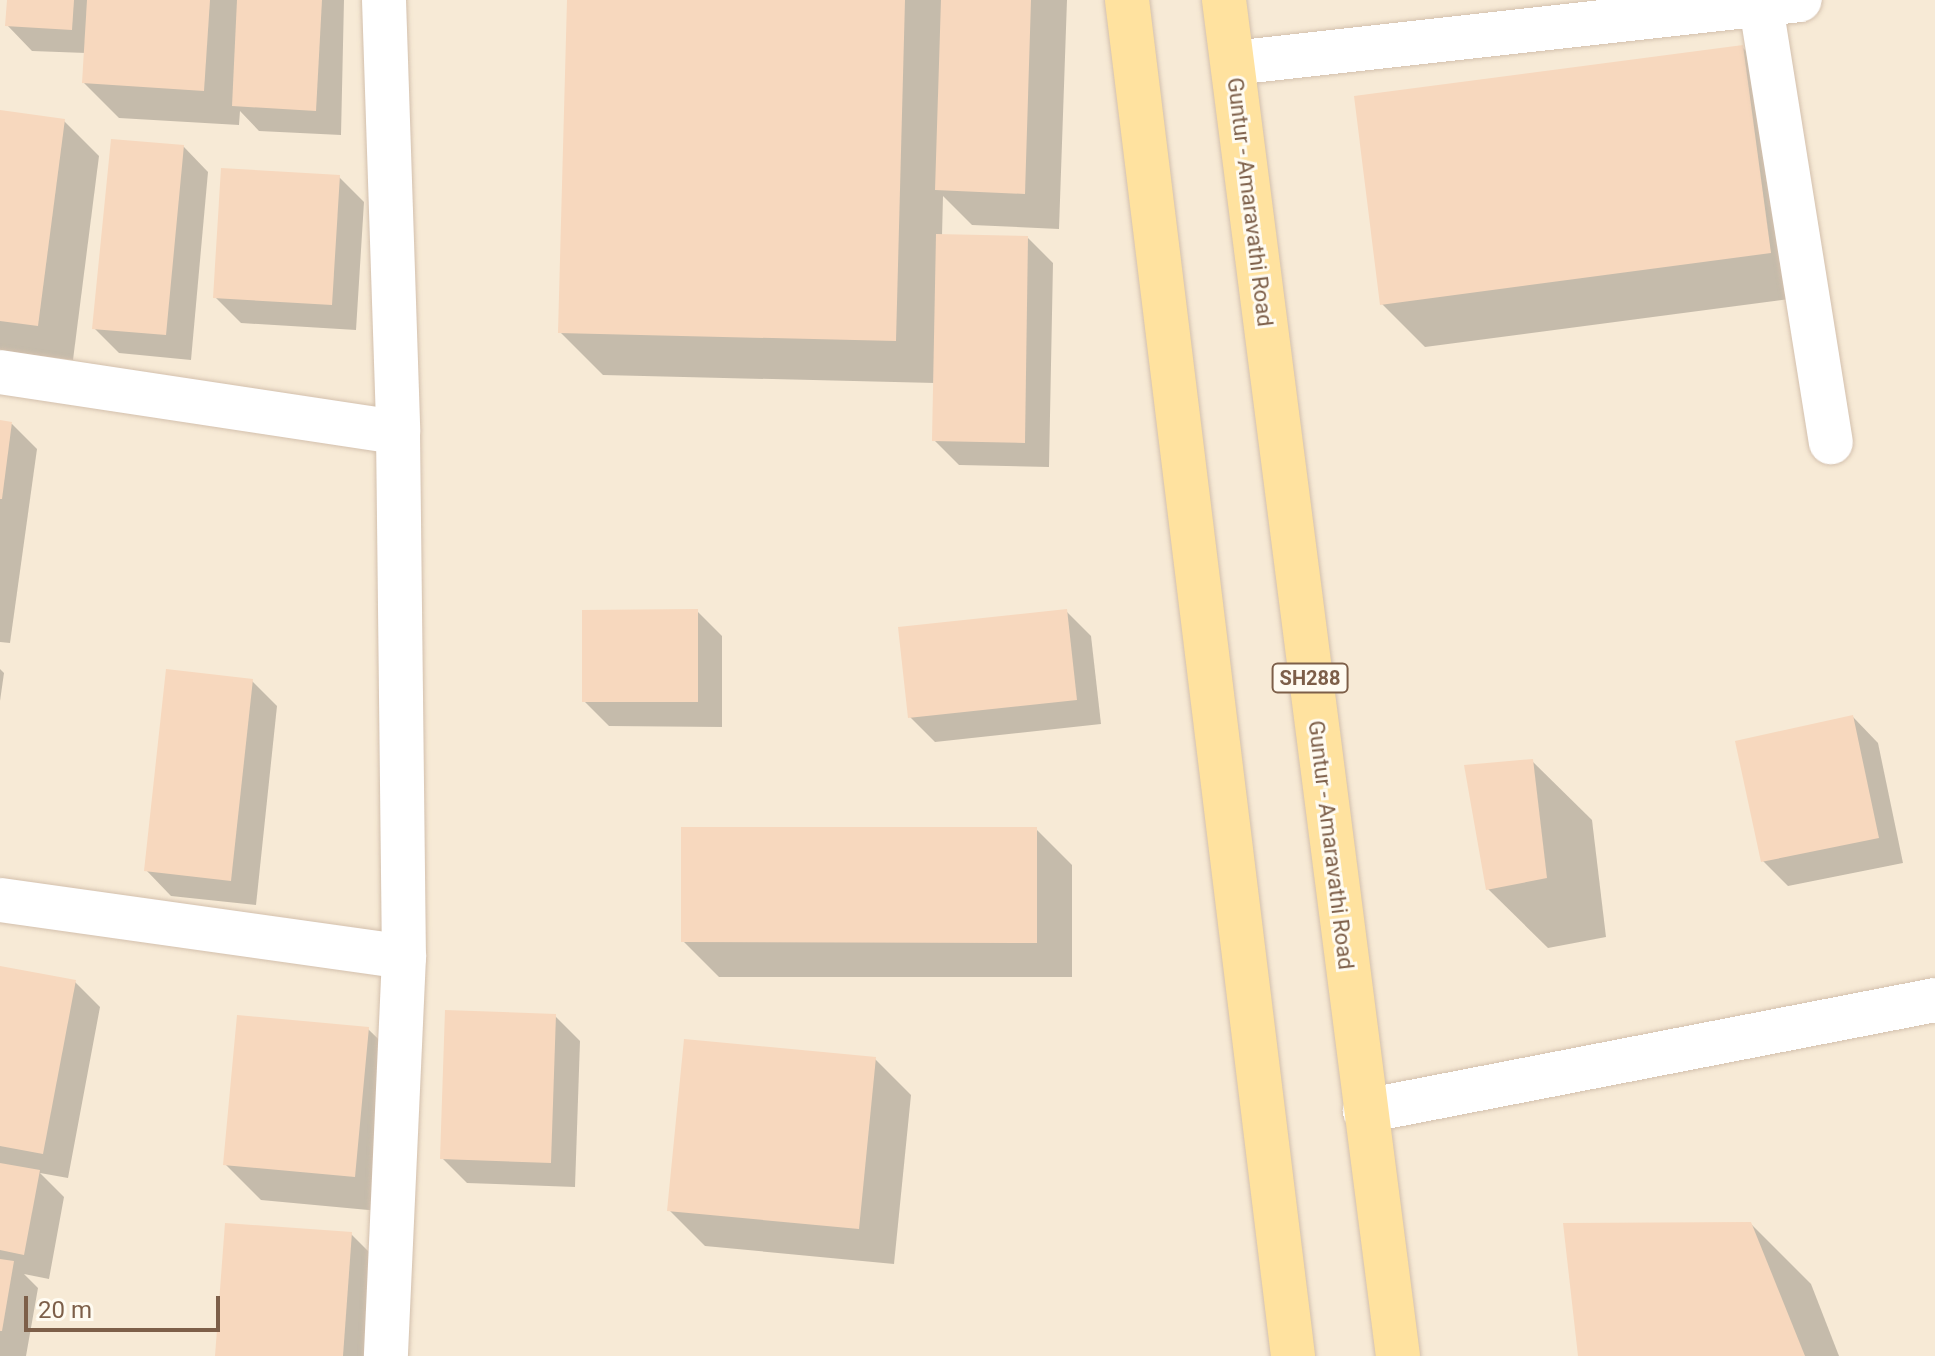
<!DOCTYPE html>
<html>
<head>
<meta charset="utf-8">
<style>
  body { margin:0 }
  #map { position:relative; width:1935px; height:1356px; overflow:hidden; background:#fef8e9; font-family:Roboto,sans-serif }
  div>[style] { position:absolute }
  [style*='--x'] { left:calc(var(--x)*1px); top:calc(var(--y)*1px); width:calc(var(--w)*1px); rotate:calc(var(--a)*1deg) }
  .residential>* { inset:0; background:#f7ead6 }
  .shadow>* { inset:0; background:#0003 }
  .building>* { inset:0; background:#f7d8be }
  .roads { filter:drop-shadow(0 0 2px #d3c0ad) drop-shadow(0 0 2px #d3c0ad) }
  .minor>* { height:44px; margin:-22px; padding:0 22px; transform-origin:22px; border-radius:22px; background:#fff }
  .major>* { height:44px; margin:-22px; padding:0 22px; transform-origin:22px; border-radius:22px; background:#ffe29f }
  span { translate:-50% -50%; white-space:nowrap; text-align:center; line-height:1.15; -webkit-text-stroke:6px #fffbf1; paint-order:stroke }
  .shield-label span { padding:2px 6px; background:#fffbf1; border:2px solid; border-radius:6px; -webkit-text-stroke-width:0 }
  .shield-label { font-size:20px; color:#7d5f49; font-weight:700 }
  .street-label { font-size:22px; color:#7d5f49 }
  .scale { position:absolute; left:24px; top:1296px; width:196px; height:36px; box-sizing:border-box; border:4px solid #7d5f49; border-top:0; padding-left:10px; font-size:24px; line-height:28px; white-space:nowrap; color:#7d5f49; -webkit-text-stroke:6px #fffbf1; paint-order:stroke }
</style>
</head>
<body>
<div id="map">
  <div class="residential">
    <i style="clip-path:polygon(0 0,1935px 0,1935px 1356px,0 1356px)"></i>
  </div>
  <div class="shadow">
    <i style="clip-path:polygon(9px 0,344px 0,341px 135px,259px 131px,240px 111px,239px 125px,119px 118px,84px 83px,86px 53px,32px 51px,7px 25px)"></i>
    <i style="clip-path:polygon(569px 0,1067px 0,1059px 229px,972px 225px,943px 196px,942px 236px,1027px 237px,1053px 263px,1049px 467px,959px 465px,934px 440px,935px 383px,603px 375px,560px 332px)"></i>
    <i style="clip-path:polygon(1743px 48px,1786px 91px,1813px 296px,1425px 347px,1382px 304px)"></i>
    <i style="clip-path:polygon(0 112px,64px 121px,99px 156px,73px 360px,0 351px)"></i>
    <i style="clip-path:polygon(183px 146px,208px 172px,191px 360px,119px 353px,94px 328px)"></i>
    <i style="clip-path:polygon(339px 177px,364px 202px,356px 330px,241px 323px,216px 298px)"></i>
    <i style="clip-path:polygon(0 422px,12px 424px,37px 449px,10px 643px,0 642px)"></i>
    <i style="clip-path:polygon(697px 611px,722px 636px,722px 727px,609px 726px,584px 701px)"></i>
    <i style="clip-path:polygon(1066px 611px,1091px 636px,1101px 724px,935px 742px,910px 717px)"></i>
    <i style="clip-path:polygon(0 669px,4px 673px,0 701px)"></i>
    <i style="clip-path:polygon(252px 681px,277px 706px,256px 905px,171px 896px,146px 870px)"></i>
    <i style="clip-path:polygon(1853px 717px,1878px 743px,1903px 863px,1788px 886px,1763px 861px)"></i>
    <i style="clip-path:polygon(1532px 761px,1592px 820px,1606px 937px,1548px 948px,1488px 889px)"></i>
    <i style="clip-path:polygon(1036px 829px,1072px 865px,1072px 977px,719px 977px,683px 941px)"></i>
    <i style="clip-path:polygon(0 968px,75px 982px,100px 1007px,68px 1178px,40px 1173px,64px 1197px,49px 1279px,24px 1274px,38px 1288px,26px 1356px,0 1356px)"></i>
    <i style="clip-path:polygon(555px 1016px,580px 1041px,575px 1187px,467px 1183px,442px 1158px)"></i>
    <i style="clip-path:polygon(368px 1029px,404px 1064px,390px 1212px,261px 1200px,225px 1164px)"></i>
    <i style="clip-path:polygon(875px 1059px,911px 1095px,894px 1264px,705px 1246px,669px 1210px)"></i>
    <i style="clip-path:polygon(1751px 1224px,1811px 1284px,1839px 1356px,1580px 1356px)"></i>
    <i style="clip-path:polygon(351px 1234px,376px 1259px,369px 1356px,217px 1356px)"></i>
  </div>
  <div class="building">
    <i style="clip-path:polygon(7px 0,74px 0,72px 30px,5px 26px)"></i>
    <i style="clip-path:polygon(87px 0,210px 0,204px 91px,82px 83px)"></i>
    <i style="clip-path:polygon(237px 0,322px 0,316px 111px,232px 106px)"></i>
    <i style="clip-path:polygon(567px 0,905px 0,896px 341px,558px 333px)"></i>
    <i style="clip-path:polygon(941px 0,1031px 0,1025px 194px,935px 190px)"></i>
    <i style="clip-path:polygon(1743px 45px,1771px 253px,1380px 305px,1354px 96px)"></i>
    <i style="clip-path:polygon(0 110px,65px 119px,38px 326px,0 321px)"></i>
    <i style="clip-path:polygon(111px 139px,184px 145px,166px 335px,92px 329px)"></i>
    <i style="clip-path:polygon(221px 168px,340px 175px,332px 305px,213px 298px)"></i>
    <i style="clip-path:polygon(936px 234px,1028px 236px,1025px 443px,932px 441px)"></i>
    <i style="clip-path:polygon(0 420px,12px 422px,2px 499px,0 499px)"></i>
    <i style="clip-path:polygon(698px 609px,698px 702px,582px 702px,582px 610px)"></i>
    <i style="clip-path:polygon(1067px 609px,1077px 700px,908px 718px,898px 627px)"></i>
    <i style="clip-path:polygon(166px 669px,253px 679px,231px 881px,144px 871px)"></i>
    <i style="clip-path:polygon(1853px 715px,1879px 838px,1761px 862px,1735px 741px)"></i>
    <i style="clip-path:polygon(1533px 759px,1547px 878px,1486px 890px,1464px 765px)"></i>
    <i style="clip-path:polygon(681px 827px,1037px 827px,1037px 943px,681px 942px)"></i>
    <i style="clip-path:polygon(0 966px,76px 980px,43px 1154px,0 1146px)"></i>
    <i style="clip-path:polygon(445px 1010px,556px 1014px,551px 1163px,440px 1159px)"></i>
    <i style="clip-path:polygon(237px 1015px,369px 1027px,355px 1177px,223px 1165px)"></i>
    <i style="clip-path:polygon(684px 1039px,876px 1057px,859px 1229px,667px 1211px)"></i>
    <i style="clip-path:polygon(0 1163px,40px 1170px,24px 1255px,0 1250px)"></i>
    <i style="clip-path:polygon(1751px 1222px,1805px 1356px,1578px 1356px,1563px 1223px)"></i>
    <i style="clip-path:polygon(225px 1223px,352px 1232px,343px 1356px,215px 1356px)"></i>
    <i style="clip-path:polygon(0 1259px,14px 1261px,2px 1331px,0 1331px)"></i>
  </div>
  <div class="roads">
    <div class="minor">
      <i style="--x:384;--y:0;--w:432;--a:88.1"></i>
      <i style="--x:398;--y:432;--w:525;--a:89.35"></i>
      <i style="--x:404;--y:957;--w:399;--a:92.6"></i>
      <i style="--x:1760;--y:0;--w:448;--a:80.9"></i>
      <i style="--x:1233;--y:63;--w:570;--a:-6.34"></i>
      <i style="--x:0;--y:372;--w:402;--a:8.6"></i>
      <i style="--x:0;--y:900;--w:408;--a:8"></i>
      <i style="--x:1365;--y:1111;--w:581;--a:-11.02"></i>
    </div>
    <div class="major">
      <i style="--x:1127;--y:0;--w:1366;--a:83.02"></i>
      <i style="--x:1224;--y:0;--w:1367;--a:82.69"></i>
    </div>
  </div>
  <div class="shield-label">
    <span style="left:1310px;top:678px">SH288</span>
  </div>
  <div class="street-label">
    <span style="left:1250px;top:202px;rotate:83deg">Guntur - Amaravathi Road</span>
    <span style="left:1331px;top:845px;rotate:83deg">Guntur - Amaravathi Road</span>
  </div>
  <div class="scale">20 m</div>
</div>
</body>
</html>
